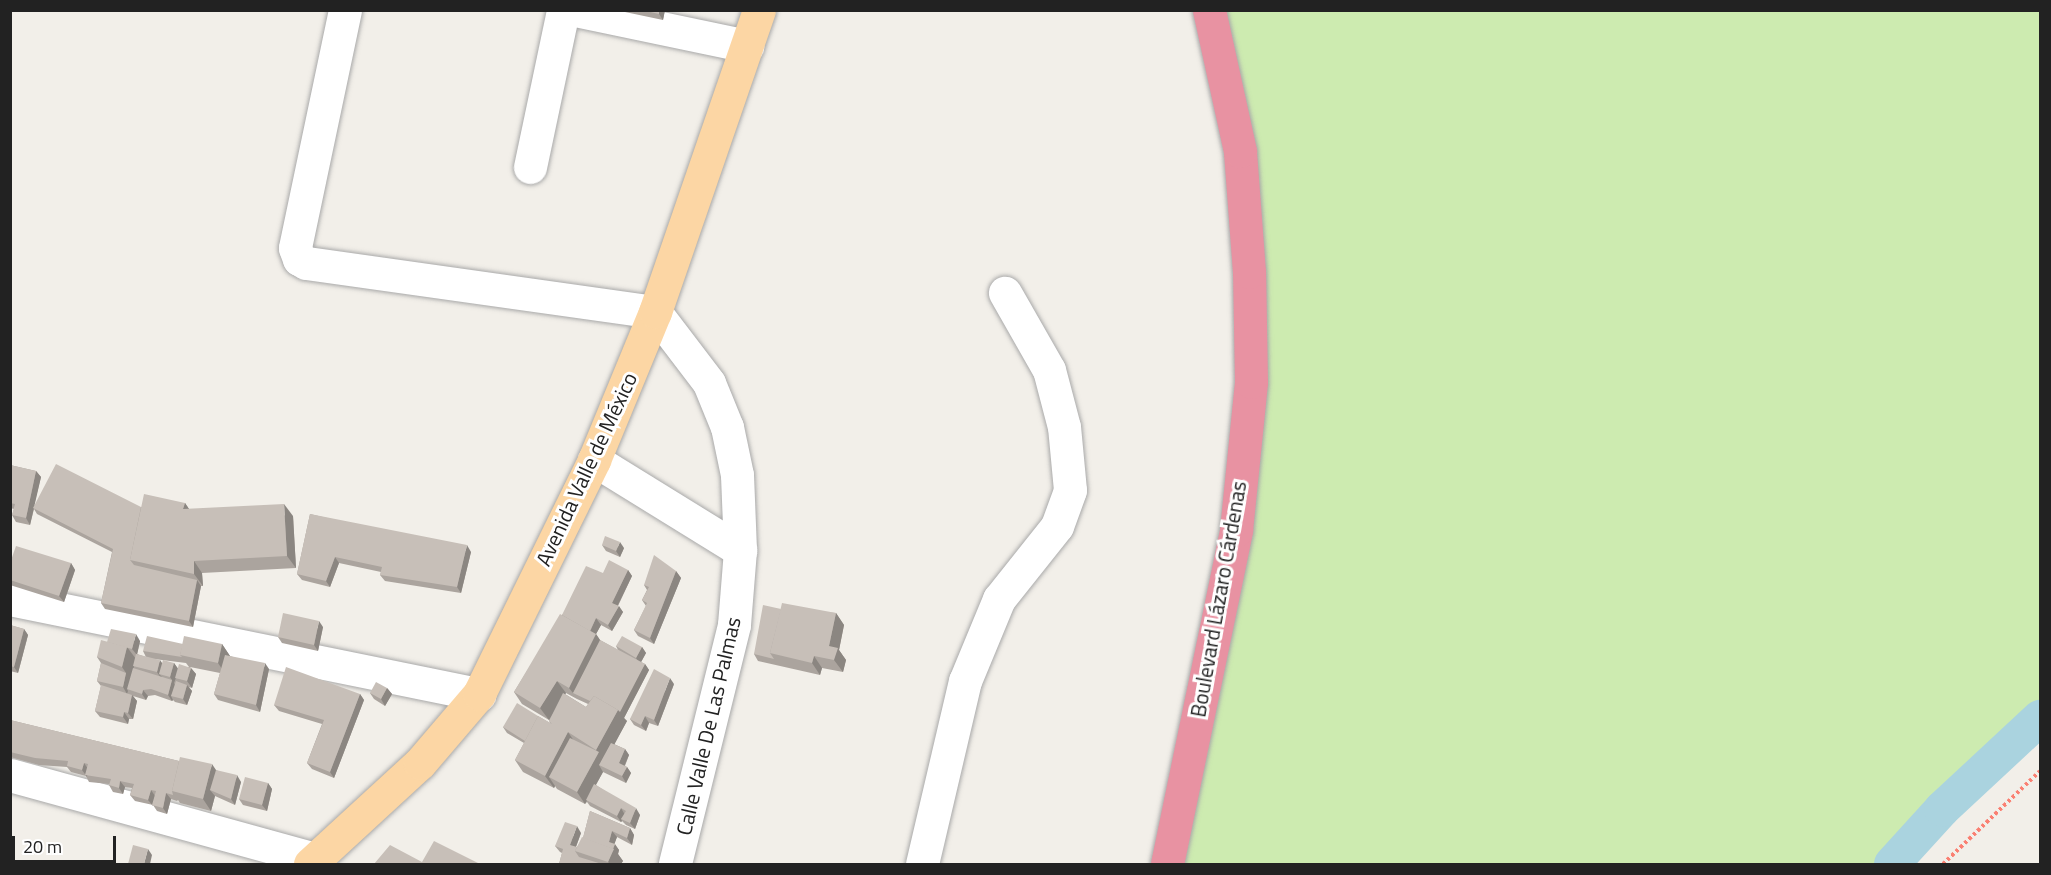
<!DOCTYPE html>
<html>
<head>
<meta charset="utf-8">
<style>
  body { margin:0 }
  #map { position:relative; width:2051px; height:875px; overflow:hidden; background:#f2efe9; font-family:"Titillium Web",sans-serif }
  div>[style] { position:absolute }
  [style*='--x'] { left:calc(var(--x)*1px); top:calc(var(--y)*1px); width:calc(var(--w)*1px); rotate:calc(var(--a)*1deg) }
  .grass>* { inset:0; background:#cdebb0 }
  .canal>* { height:36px; margin:-18px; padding:0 18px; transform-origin:18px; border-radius:18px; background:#aad3df }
  .path>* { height:4px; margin-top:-2px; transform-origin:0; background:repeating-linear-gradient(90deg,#fa8072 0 3px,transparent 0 6px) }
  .roads { filter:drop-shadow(0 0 2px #a9a9a9) drop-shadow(0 0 2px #a9a9a9) }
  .minor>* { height:33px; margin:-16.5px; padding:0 16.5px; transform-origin:16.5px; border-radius:16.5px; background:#fff }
  .major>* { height:33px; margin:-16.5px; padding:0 16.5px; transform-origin:16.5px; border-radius:16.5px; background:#fcd6a4 }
  .highway>* { height:33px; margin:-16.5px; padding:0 16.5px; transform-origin:16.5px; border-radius:16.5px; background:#e892a2 }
  .wall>* { inset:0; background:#aba49e }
  .shaded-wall>* { inset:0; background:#8b8681 }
  .building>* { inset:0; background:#c7bfb8 }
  span { translate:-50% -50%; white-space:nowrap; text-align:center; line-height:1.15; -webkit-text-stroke:6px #fff; paint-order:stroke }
  .street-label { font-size:21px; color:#222 }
  .frame { position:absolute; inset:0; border:12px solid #222; pointer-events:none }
  .scale { position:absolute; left:12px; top:836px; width:104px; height:27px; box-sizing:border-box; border:3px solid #222; border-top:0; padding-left:8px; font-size:18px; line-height:21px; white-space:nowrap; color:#222; -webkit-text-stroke:4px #fff; paint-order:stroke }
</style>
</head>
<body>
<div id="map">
  <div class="grass">
    <i style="clip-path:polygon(1211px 11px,2040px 11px,2040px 719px,1965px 788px,1893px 864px,1155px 864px,1243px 487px,1241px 151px)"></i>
  </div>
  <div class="canal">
    <i style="--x:1892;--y:864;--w:74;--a:-47.7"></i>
    <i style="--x:1942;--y:809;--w:134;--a:-42.9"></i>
  </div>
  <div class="path">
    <i style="--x:1943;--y:864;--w:134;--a:-43.8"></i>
  </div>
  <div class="roads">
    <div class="minor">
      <i style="--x:345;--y:10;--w:243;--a:101.9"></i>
      <i style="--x:295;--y:248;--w:12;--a:70"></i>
      <i style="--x:299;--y:259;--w:8;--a:30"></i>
      <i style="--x:306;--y:263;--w:352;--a:8"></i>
      <i style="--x:655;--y:312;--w:89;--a:52.7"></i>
      <i style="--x:709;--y:383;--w:48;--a:67.8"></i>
      <i style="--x:727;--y:427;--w:49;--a:78.2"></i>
      <i style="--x:737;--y:475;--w:75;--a:87.7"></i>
      <i style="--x:740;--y:550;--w:75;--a:94.6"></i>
      <i style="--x:734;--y:625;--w:246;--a:103.9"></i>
      <i style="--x:575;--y:10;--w:176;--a:11.8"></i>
      <i style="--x:530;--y:167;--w:160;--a:-78.1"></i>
      <i style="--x:594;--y:460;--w:172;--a:31.7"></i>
      <i style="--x:10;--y:599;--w:479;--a:11.5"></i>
      <i style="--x:10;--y:775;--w:317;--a:15.4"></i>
      <i style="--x:922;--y:864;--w:188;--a:-76.8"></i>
      <i style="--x:965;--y:681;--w:89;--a:-67.5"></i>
      <i style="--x:999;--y:599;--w:93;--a:-51.5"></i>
      <i style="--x:1057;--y:526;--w:38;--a:-70"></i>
      <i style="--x:1070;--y:490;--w:63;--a:-95.4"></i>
      <i style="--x:1064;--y:427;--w:59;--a:-104.7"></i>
      <i style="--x:1049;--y:370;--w:89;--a:-119.7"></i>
    </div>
    <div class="major">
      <i style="--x:310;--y:864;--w:149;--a:-42.6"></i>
      <i style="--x:420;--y:763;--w:91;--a:-49.5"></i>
      <i style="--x:479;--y:694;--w:261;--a:-63.8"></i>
      <i style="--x:594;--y:460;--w:160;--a:-67.6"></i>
      <i style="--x:655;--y:312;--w:319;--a:-71"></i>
    </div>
    <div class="highway">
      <i style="--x:1167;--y:864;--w:341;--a:-78.3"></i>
      <i style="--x:1236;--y:530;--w:149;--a:-84.2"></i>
      <i style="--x:1251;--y:382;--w:110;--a:-91"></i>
      <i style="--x:1249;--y:272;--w:121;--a:-94.3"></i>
      <i style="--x:1240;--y:151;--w:144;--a:-102.4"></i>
    </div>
  </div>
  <div class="wall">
    <i style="clip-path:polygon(624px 10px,665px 10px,663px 20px,625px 12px)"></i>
    <i style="clip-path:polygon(10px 465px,36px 471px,41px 477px,34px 505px,141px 507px,185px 503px,189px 509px,293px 516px,296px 568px,202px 573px,203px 586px,201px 586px,193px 627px,105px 609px,101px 603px,112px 552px,37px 514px,34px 509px,30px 525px,16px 522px,12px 515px,14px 509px,10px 508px)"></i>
    <i style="clip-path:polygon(310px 514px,471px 552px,461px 593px,385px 581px,380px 575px,381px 572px,339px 563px,330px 587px,302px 580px,297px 574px)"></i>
    <i style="clip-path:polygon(602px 545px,624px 548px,620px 557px,606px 551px)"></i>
    <i style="clip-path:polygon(10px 563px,71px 563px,75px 570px,64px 602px,10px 585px)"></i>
    <i style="clip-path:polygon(evenodd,628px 570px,632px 576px,618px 606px,623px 612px,612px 631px,601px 625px,596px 634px,600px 640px,618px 650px,616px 646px,642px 647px,646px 653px,641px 662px,645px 664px,649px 670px,624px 718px,627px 721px,614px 744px,625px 749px,629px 755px,625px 766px,627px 767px,631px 773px,626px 783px,603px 772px,596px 785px,640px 815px,635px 829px,626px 825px,622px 821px,621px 822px,590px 806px,587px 802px,585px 804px,557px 789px,555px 786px,554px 788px,523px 772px,515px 760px,524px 743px,507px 733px,503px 727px,538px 716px,550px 723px,549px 720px,522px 704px,514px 692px,562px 615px,603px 573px,628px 570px,566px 693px,577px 699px,588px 704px,586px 707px,565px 694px,566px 693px)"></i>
    <i style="clip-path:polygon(676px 571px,681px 578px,654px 644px,638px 636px,634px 630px,646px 606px,642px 600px,647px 590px,644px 585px)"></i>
    <i style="clip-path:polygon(781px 609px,836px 613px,844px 625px,839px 650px,846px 660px,843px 672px,822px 668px,820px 675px,758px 661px,754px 654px)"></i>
    <i style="clip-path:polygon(10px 625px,24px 629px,28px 635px,18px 673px,10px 671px)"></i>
    <i style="clip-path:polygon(323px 627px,318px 651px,282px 643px,278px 637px)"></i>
    <i style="clip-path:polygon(evenodd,140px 641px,137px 654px,146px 657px,143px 651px,183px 644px,222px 644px,230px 656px,269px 669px,260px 712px,218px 700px,214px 694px,220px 673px,190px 667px,196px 674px,192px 688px,189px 687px,192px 691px,187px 705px,175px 702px,173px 700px,172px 701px,155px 695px,148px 696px,146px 700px,133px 696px,137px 701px,133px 719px,129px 719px,128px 724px,100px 717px,95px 711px,101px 686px,97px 681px,101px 663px,97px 657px,107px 642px,140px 641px,154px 659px,186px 663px,189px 667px,178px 669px,174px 663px,162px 663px,154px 659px)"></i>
    <i style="clip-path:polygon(674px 684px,658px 726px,649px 723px,646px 731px,634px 725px,630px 719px)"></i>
    <i style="clip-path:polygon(387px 688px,392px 694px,385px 706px,374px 699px,370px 693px)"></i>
    <i style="clip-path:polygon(360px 694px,364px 700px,334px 778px,312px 769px,307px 763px,322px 724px,279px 711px,274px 705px)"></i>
    <i style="clip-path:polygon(10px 720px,216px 770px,241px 782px,235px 805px,215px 796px,211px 811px,180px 803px,178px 800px,177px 801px,171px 799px,167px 814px,157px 811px,153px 805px,135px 801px,130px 795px,132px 788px,125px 787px,123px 794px,113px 792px,109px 785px,109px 784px,89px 782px,86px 776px,71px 772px,67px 767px,39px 765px,10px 757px)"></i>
    <i style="clip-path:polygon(268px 783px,272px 789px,267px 811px,243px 805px,239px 799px)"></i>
    <i style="clip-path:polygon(590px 811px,630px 828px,634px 835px,632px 845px,617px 837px,614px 844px,619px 850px,618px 854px,623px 861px,621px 864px,559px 864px,562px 853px,560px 852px,555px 846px,581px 833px,576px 847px,577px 847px,583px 838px)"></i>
  </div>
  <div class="shaded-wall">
    <i style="clip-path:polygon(659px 10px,665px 10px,663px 20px,659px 14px)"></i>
    <i style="clip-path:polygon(36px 471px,41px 477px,30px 525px,26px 518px)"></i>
    <i style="clip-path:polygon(185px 503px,193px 515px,183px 509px)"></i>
    <i style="clip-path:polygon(284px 504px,293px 516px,296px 568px,287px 556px)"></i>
    <i style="clip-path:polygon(620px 542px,624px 548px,620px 557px,616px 551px)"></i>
    <i style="clip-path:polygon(467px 545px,471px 552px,461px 593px,457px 587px)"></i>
    <i style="clip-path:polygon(335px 557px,339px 563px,330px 587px,326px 581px)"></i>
    <i style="clip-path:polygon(194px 561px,202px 573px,203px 586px,194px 574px)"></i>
    <i style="clip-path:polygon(71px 563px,75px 570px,64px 602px,59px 596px)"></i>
    <i style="clip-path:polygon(628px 570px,632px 576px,616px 609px,612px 603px)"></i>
    <i style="clip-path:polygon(676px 571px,681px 578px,654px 644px,650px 638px)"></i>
    <i style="clip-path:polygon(197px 580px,201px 586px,193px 627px,189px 621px)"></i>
    <i style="clip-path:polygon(619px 606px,623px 612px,612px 631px,608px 625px)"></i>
    <i style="clip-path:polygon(836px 613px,844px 625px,839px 650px,846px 660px,843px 672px,834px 660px,829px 646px)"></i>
    <i style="clip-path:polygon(596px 618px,601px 625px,596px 634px,604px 646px,573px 693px,569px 688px,589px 634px)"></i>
    <i style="clip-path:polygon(319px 621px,323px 627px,318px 651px,314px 645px)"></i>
    <i style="clip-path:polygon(24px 629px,28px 635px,18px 673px,14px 667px)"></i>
    <i style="clip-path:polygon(136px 634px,140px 641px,137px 655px,132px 649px)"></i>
    <i style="clip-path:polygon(222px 644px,230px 656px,226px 675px,218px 663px)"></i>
    <i style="clip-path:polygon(127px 647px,136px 659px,128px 689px,127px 689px,128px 691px,127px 694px,123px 687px,126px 673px,122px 667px)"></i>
    <i style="clip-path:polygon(642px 647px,646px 653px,640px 664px,636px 658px)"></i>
    <i style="clip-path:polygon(814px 656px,822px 668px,820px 675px,812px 663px)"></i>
    <i style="clip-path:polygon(160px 660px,164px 666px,159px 674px,162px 677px,161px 678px,157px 672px)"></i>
    <i style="clip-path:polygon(174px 663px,179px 670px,174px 683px,176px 687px,171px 696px,173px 700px,172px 701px,168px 695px,172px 680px,170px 677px)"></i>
    <i style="clip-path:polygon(265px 663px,269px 669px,260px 712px,256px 705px)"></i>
    <i style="clip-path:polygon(645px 664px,649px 670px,624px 718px,627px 721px,605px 762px,599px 765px,603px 772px,585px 804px,577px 792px,598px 753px,596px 750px,618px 710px)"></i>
    <i style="clip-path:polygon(191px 668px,196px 674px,192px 688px,187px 681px)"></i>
    <i style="clip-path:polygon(670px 678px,674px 684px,658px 726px,654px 720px)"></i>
    <i style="clip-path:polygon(557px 681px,566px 693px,549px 720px,540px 708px)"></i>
    <i style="clip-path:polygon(187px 685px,192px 691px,187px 705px,183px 699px)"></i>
    <i style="clip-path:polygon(387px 688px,392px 694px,385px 706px,381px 699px)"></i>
    <i style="clip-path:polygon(143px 690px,148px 696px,146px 700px,142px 694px)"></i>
    <i style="clip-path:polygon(360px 694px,364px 700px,334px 778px,330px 772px)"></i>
    <i style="clip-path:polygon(132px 695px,137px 701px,133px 719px,128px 713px)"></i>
    <i style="clip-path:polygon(124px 712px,129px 719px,128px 724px,123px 717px)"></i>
    <i style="clip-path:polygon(645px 716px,649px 723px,646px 731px,641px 725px)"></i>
    <i style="clip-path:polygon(568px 732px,576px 744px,549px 777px,555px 786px,554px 788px,545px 776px)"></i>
    <i style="clip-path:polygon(625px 749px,629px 755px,623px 769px,619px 763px)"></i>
    <i style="clip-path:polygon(84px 763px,88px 769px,87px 777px,82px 770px)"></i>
    <i style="clip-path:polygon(212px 764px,220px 776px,210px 790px,215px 796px,211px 811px,203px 799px)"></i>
    <i style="clip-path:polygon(627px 767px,631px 773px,626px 783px,622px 776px)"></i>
    <i style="clip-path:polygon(237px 775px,241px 782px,235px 805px,231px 799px)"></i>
    <i style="clip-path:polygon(120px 781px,125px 787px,123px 794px,119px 788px)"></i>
    <i style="clip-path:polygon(268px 783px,272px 789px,267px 811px,262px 805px)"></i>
    <i style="clip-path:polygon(151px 790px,155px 796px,153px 806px,148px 800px)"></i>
    <i style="clip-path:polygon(166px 793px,171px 799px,167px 814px,163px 808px)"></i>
    <i style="clip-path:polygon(621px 808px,625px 815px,621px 819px,622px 821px,621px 822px,617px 816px)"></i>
    <i style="clip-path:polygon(636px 808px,640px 815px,635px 829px,630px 823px)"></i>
    <i style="clip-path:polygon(577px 826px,581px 833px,574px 852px,570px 845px)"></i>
    <i style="clip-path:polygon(630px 828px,634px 835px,632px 845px,627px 838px)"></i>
    <i style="clip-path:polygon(612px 831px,617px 837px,613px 848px,609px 842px)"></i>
    <i style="clip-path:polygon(615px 844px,619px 850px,618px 854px,623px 861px,621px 864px,610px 864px,608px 862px)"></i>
    <i style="clip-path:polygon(148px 849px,152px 855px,150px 864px,144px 864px)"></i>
  </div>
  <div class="building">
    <i style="clip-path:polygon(642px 10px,659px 10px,659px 14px)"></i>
    <i style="clip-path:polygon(56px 464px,141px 507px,130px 560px,134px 565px,197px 580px,189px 621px,101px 603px,113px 549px,33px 508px)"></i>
    <i style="clip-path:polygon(10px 465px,36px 471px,26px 518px,12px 515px,15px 504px,10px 503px)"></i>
    <i style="clip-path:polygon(144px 494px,185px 503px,183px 509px,284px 504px,287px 556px,194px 561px,194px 574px,130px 560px)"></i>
    <i style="clip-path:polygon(310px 514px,467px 545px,457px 587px,380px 575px,382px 567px,335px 557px,326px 581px,297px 574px)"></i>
    <i style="clip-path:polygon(605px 536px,620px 542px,616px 551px,602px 545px)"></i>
    <i style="clip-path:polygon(16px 546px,71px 563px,59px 596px,10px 580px,10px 563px)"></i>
    <i style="clip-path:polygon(654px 555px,676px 571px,650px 638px,634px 630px,647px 603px,642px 600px,649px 587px,644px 585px)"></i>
    <i style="clip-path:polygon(609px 560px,628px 570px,612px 603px,619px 606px,608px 625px,596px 618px,590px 631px,562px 615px,586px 566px,603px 573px)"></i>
    <i style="clip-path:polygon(782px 603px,836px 613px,829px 646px,838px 648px,834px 660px,814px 656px,812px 663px,770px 653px)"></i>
    <i style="clip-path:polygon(763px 605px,781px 609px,770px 653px,774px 659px,754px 654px)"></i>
    <i style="clip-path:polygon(283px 613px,319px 621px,314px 645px,278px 637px)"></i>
    <i style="clip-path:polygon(560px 614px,596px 634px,569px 688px,557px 681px,540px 708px,514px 692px)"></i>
    <i style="clip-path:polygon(10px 625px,24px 629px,14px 667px,10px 666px)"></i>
    <i style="clip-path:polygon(111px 629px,136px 634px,132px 649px,107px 642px)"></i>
    <i style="clip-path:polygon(147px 636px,183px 644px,180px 655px,182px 657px,143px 651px)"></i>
    <i style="clip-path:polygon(184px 636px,222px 644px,218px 663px,180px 655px)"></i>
    <i style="clip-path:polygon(622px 636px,642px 647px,636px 658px,616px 646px)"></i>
    <i style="clip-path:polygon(101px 640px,127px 647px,122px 667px,97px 657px)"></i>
    <i style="clip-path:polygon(600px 640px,645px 664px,620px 712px,618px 710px,594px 696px,590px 701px,573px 693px)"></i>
    <i style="clip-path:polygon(136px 654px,160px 660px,157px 672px,133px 666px)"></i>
    <i style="clip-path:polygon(225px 655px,265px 663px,256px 705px,214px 694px)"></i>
    <i style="clip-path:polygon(163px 660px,174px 663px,170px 677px,159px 674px)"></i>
    <i style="clip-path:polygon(101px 663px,126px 673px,123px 687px,97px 681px)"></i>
    <i style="clip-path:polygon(179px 664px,191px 668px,187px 681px,175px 678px)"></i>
    <i style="clip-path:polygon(286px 667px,360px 694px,330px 772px,307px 763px,324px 720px,274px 705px)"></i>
    <i style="clip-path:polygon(133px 668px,172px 680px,168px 695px,151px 689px,143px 690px,142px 694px,127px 689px)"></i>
    <i style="clip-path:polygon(654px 669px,670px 678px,654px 720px,645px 716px,641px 725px,630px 719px)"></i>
    <i style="clip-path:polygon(176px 681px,187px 685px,183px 699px,171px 696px)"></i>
    <i style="clip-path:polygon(376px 682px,387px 688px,381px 699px,370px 693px)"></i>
    <i style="clip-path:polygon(101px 685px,132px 695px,128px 713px,124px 712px,123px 717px,95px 711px)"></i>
    <i style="clip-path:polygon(563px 693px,586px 707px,594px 696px,618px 710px,596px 750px,568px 732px,545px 776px,515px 760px,538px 716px,552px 724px,549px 721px)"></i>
    <i style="clip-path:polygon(517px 703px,538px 716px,525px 741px,503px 727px)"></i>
    <i style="clip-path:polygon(10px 720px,179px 761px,172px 791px,173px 795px,166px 793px,163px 808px,152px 805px,156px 791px,151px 790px,148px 800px,130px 795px,134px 784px,120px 781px,119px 788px,109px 785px,111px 779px,85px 775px,88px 764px,84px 763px,82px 770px,67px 766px,68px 761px,35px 758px,10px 752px)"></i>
    <i style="clip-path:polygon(570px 738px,599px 752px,577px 792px,549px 777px)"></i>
    <i style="clip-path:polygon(611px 743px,625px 749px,619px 763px,627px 767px,622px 776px,599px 765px)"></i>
    <i style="clip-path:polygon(180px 757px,212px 764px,203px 799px,172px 791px)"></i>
    <i style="clip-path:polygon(216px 770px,237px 775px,231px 799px,210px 790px)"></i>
    <i style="clip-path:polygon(245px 777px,268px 783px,262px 805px,239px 799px)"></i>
    <i style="clip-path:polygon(594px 784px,636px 808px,630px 823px,621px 819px,626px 811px,621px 808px,617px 816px,586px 800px)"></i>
    <i style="clip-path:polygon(590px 811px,630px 828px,627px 838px,612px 831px,609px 842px,615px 844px,613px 849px,583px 838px)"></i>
    <i style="clip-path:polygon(565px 822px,577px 826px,570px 845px,577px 847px,575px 851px,579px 857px,602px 864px,559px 864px,563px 849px,555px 846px)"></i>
    <i style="clip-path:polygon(582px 837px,614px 849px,608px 862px,575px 851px)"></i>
    <i style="clip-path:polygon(434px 841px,480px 864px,374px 864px,390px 845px,422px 862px)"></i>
    <i style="clip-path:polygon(133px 845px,148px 849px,144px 864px,128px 864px)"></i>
  </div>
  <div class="street-label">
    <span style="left:586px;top:469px;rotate:-65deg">Avenida Valle de México</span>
    <span style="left:1218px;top:599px;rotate:-80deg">Boulevard Lázaro Cárdenas</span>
    <span style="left:708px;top:726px;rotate:-77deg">Calle Valle De Las Palmas</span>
  </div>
  <div class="frame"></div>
  <div class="scale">20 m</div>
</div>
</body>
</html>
